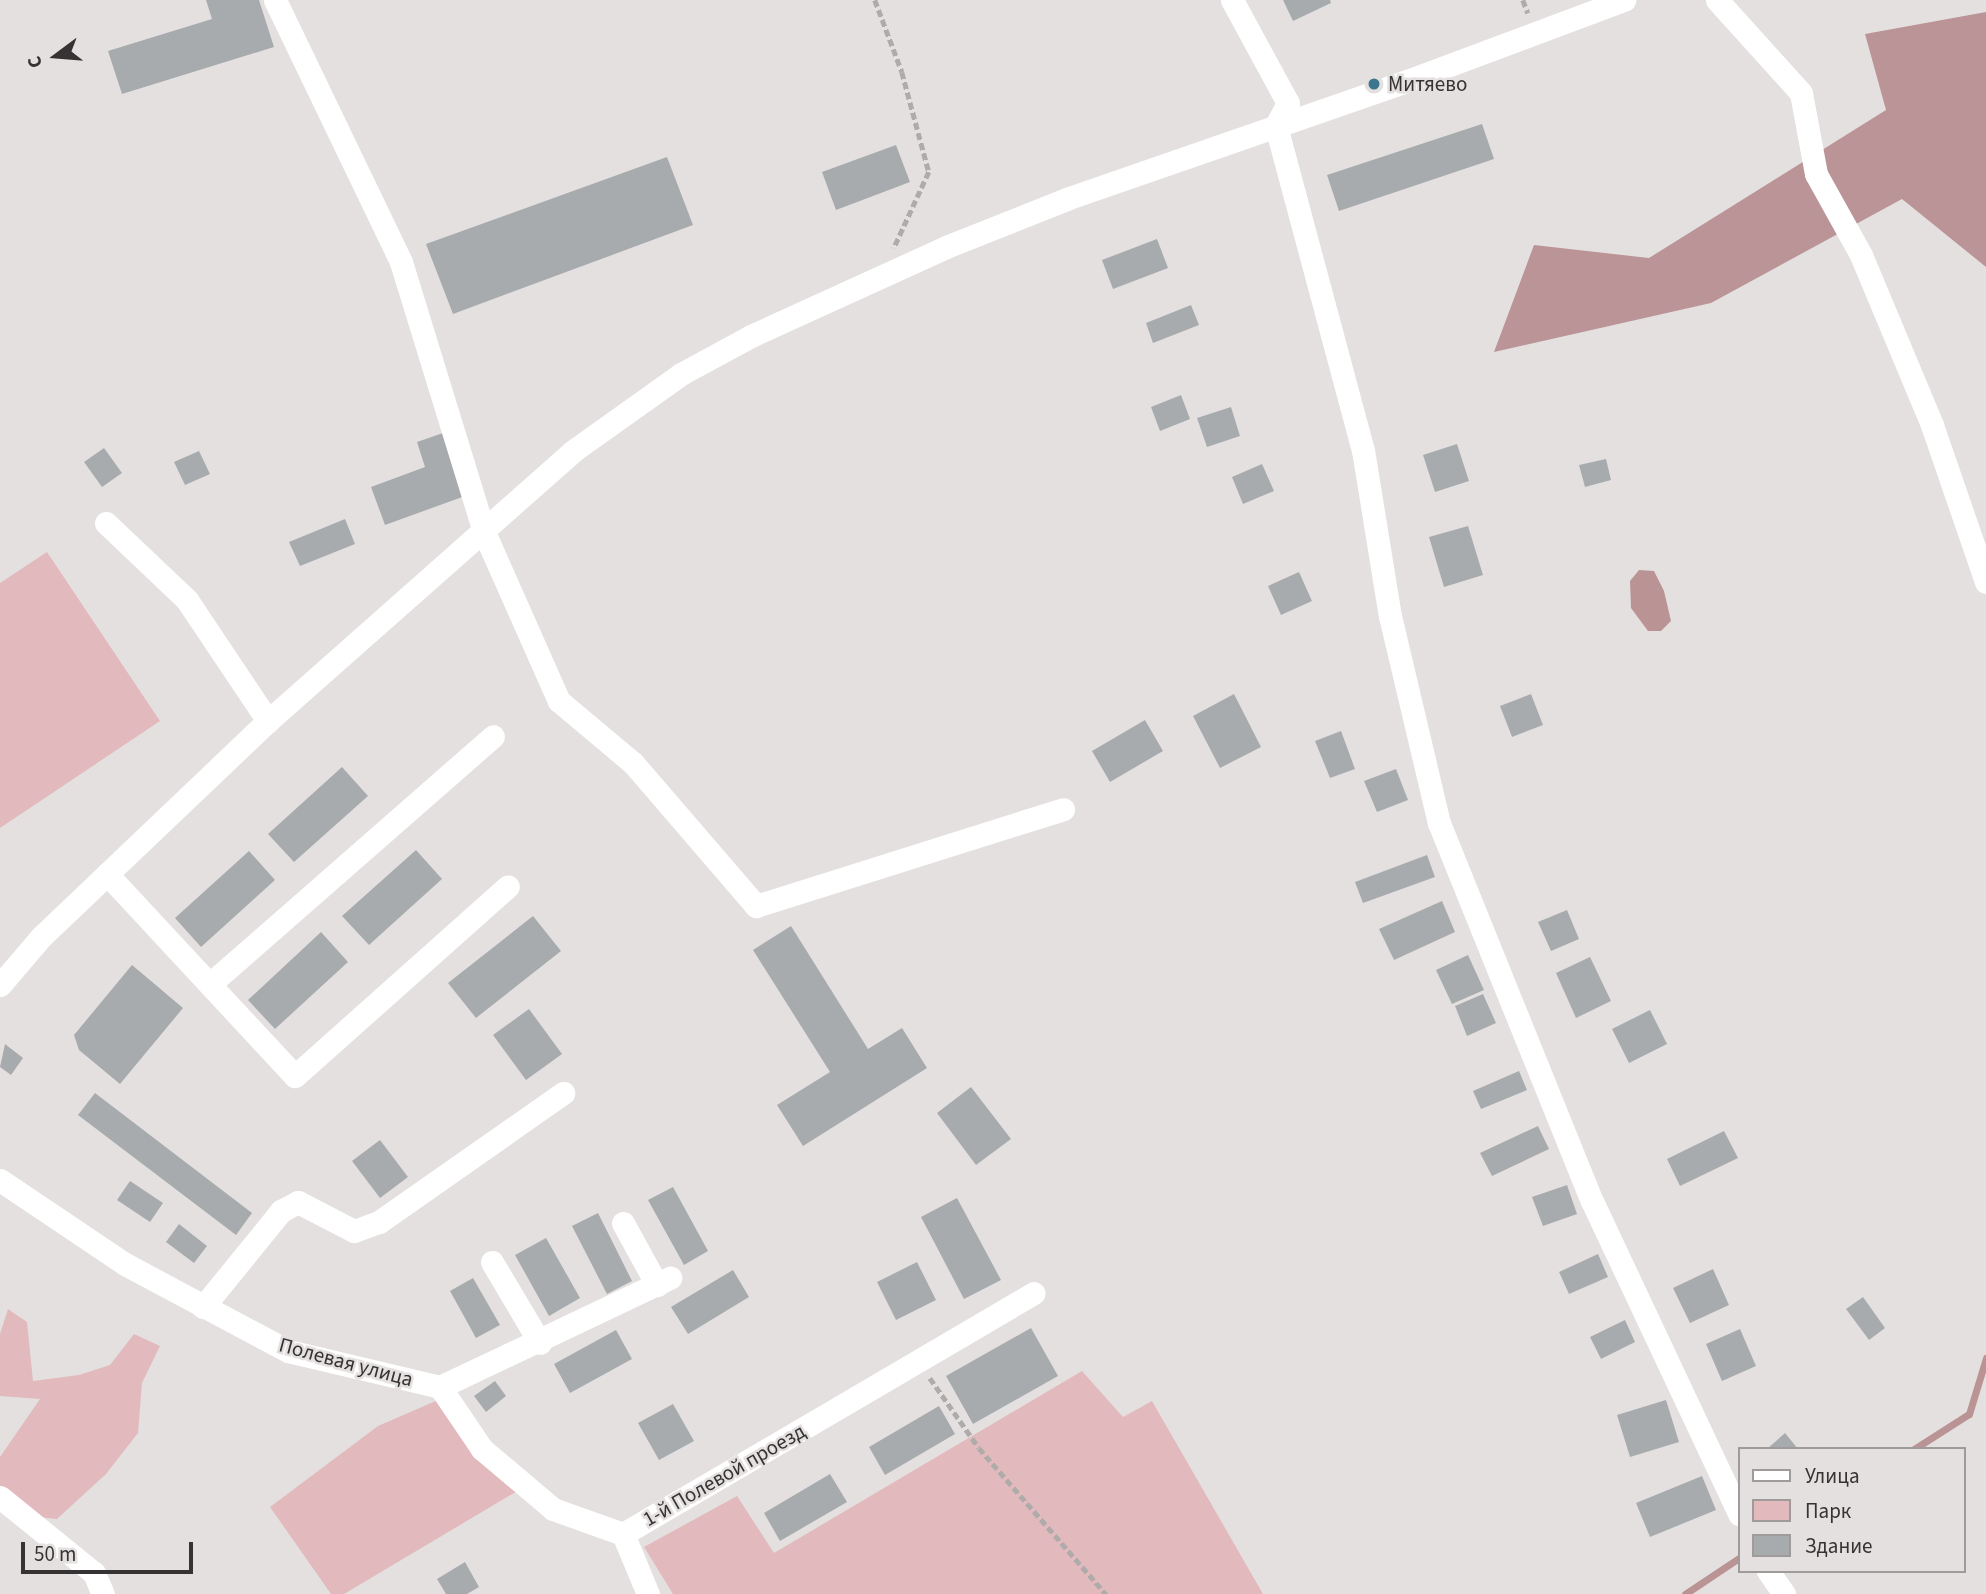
<!DOCTYPE html>
<html>
<head>
<meta charset="utf-8">
<style>
  body { margin:0 }
  #map { position:relative; width:1986px; height:1594px; overflow:hidden; background:#e5e0e0; font-family:"Source Sans 3",sans-serif }
  div>[style] { position:absolute }
  [style*='--x'] { left:calc(var(--x)*1px); top:calc(var(--y)*1px); width:calc(var(--w)*1px); rotate:calc(var(--a)*1deg) }
  .green>* { inset:0; background:#e2b9bc }
  .forest>* { inset:0; background:#bb9497 }
  .water>* { inset:0; background:#ba9395 }
  .stream>* { height:7px; margin:-3.5px; padding:0 3.5px; transform-origin:3.5px; border-radius:3.5px; background:#ba9395 }
  .building>* { inset:0; background:#a7abae }
  .path>* { height:4.5px; margin-top:-2.25px; transform-origin:0; background:repeating-linear-gradient(90deg,#afabab 0 7px,transparent 0 10.5px) }
  .minor>* { height:23px; margin:-11.5px; padding:0 11.5px; transform-origin:11.5px; border-radius:11.5px; background:#fff }
  .dots>* { width:19px; height:19px; translate:-50% -50%; box-sizing:border-box; border:4px solid #e5e0e0; border-radius:50% }
  span { translate:-50% -50%; white-space:nowrap; text-align:center; line-height:1.15; -webkit-text-stroke:5px #e5e0e0; paint-order:stroke }
  .poi-label { font-size:21px; color:#353333 }
  .left { translate:0 -50%; text-align:left }
  .street-label { font-size:21px; color:#353333 }
  .legend { position:absolute; left:1738px; top:1447px; width:228px; height:126px; box-sizing:border-box; background:#e5e0e0; border:2px solid #9f9b9b; margin:0; padding:9px 12px; list-style:none; font-size:21px; color:#353333 }
  .legend li { display:flex; align-items:center; gap:14px; height:35px }
  .legend b { width:35px; border:2px solid #9f9b9b }
  .north { position:absolute; left:21px; top:21px; width:70px; height:70px; -webkit-text-stroke:5px #e5e0e0; paint-order:stroke; rotate:254deg; font-size:19px; font-weight:700; line-height:28px; text-align:center; color:#353333 }
  .north::after { content:''; display:block; margin:auto; width:24px; height:32px; background:#353333; clip-path:polygon(50% 0,100% 100%,50% 72%,0 100%) }
  .scale { position:absolute; left:21px; top:1542px; width:172px; height:32px; box-sizing:border-box; border:4px solid #353333; border-top:0; padding-left:9px; font-size:21px; line-height:24px; white-space:nowrap; color:#353333; -webkit-text-stroke:5px #e5e0e0; paint-order:stroke }
</style>
</head>
<body>
<div id="map">
  <div class="green">
    <i style="clip-path:polygon(47px 552px,160px 721px,0 828px,0 583px)"></i>
    <i style="clip-path:polygon(8px 1309px,27px 1322px,33px 1381px,79px 1375px,110px 1365px,134px 1334px,160px 1346px,142px 1383px,138px 1433px,106px 1474px,57px 1519px,38px 1517px,0 1486px,0 1457px,40px 1399px,0 1396px,0 1334px)"></i>
    <i style="clip-path:polygon(1082px 1371px,1123px 1417px,1152px 1401px,1263px 1594px,673px 1594px,644px 1547px,737px 1496px,774px 1553px)"></i>
    <i style="clip-path:polygon(438px 1400px,519px 1490px,344px 1594px,331px 1594px,270px 1507px,378px 1426px)"></i>
  </div>
  <div class="forest">
    <i style="clip-path:polygon(1986px 12px,1986px 267px,1902px 199px,1711px 303px,1494px 352px,1534px 245px,1649px 258px,1886px 110px,1865px 34px)"></i>
  </div>
  <div class="water">
    <i style="clip-path:polygon(1639px 570px,1654px 571px,1664px 591px,1671px 621px,1661px 631px,1648px 631px,1631px 608px,1630px 581px)"></i>
  </div>
  <div class="stream">
    <i style="--x:1914;--y:1449;--w:65;--a:-32.5"></i>
    <i style="--x:1969;--y:1414;--w:59;--a:-73.1"></i>
    <i style="--x:1685;--y:1594;--w:65;--a:-33.7"></i>
  </div>
  <div class="building">
    <i style="clip-path:polygon(206px 0,259px 0,274px 47px,122px 94px,108px 51px,212px 19px)"></i>
    <i style="clip-path:polygon(1283px 0,1330px 0,1331px 3px,1293px 21px)"></i>
    <i style="clip-path:polygon(1482px 124px,1494px 159px,1339px 211px,1327px 175px)"></i>
    <i style="clip-path:polygon(896px 145px,910px 182px,836px 210px,822px 172px)"></i>
    <i style="clip-path:polygon(667px 157px,693px 225px,453px 314px,426px 244px)"></i>
    <i style="clip-path:polygon(1157px 239px,1168px 268px,1113px 289px,1102px 260px)"></i>
    <i style="clip-path:polygon(1191px 305px,1199px 325px,1153px 343px,1146px 323px)"></i>
    <i style="clip-path:polygon(1181px 395px,1190px 419px,1160px 431px,1151px 407px)"></i>
    <i style="clip-path:polygon(1231px 407px,1240px 436px,1207px 447px,1197px 418px)"></i>
    <i style="clip-path:polygon(443px 433px,465px 496px,385px 525px,371px 487px,425px 467px,417px 442px)"></i>
    <i style="clip-path:polygon(1457px 444px,1469px 481px,1435px 492px,1423px 455px)"></i>
    <i style="clip-path:polygon(104px 448px,122px 473px,102px 487px,84px 462px)"></i>
    <i style="clip-path:polygon(199px 451px,210px 474px,185px 485px,174px 462px)"></i>
    <i style="clip-path:polygon(1606px 459px,1611px 480px,1585px 487px,1579px 465px)"></i>
    <i style="clip-path:polygon(1262px 464px,1274px 491px,1243px 504px,1232px 477px)"></i>
    <i style="clip-path:polygon(345px 519px,355px 544px,300px 566px,289px 542px)"></i>
    <i style="clip-path:polygon(1468px 526px,1483px 575px,1444px 587px,1429px 537px)"></i>
    <i style="clip-path:polygon(1299px 572px,1312px 601px,1281px 615px,1268px 586px)"></i>
    <i style="clip-path:polygon(1234px 694px,1261px 747px,1220px 768px,1193px 716px)"></i>
    <i style="clip-path:polygon(1531px 694px,1543px 725px,1512px 737px,1500px 706px)"></i>
    <i style="clip-path:polygon(1145px 720px,1163px 751px,1110px 782px,1092px 751px)"></i>
    <i style="clip-path:polygon(1341px 731px,1355px 769px,1330px 778px,1315px 741px)"></i>
    <i style="clip-path:polygon(342px 767px,368px 796px,294px 862px,268px 834px)"></i>
    <i style="clip-path:polygon(1396px 769px,1408px 800px,1377px 812px,1364px 781px)"></i>
    <i style="clip-path:polygon(416px 850px,442px 879px,369px 945px,342px 916px)"></i>
    <i style="clip-path:polygon(249px 851px,275px 880px,201px 947px,175px 918px)"></i>
    <i style="clip-path:polygon(1427px 855px,1435px 877px,1363px 903px,1355px 882px)"></i>
    <i style="clip-path:polygon(1442px 901px,1455px 932px,1394px 960px,1379px 929px)"></i>
    <i style="clip-path:polygon(1567px 910px,1579px 939px,1551px 951px,1538px 922px)"></i>
    <i style="clip-path:polygon(533px 916px,561px 951px,476px 1018px,448px 983px)"></i>
    <i style="clip-path:polygon(791px 926px,868px 1049px,902px 1028px,927px 1068px,803px 1146px,777px 1105px,830px 1072px,753px 950px)"></i>
    <i style="clip-path:polygon(321px 932px,348px 962px,275px 1029px,248px 1000px)"></i>
    <i style="clip-path:polygon(1468px 955px,1484px 990px,1452px 1004px,1436px 970px)"></i>
    <i style="clip-path:polygon(1590px 957px,1611px 1001px,1576px 1018px,1556px 973px)"></i>
    <i style="clip-path:polygon(132px 965px,183px 1008px,120px 1084px,79px 1050px,74px 1035px)"></i>
    <i style="clip-path:polygon(1483px 994px,1496px 1023px,1467px 1036px,1455px 1006px)"></i>
    <i style="clip-path:polygon(529px 1009px,562px 1054px,526px 1080px,493px 1035px)"></i>
    <i style="clip-path:polygon(1650px 1010px,1667px 1044px,1629px 1063px,1612px 1029px)"></i>
    <i style="clip-path:polygon(5px 1044px,23px 1058px,11px 1075px,0 1067px)"></i>
    <i style="clip-path:polygon(1519px 1071px,1527px 1090px,1481px 1109px,1473px 1091px)"></i>
    <i style="clip-path:polygon(971px 1087px,1011px 1139px,976px 1165px,937px 1113px)"></i>
    <i style="clip-path:polygon(95px 1093px,252px 1213px,236px 1235px,78px 1115px)"></i>
    <i style="clip-path:polygon(1538px 1126px,1549px 1149px,1492px 1176px,1480px 1153px)"></i>
    <i style="clip-path:polygon(1724px 1131px,1738px 1158px,1680px 1186px,1667px 1159px)"></i>
    <i style="clip-path:polygon(380px 1140px,408px 1177px,380px 1198px,352px 1161px)"></i>
    <i style="clip-path:polygon(130px 1181px,163px 1203px,150px 1222px,117px 1200px)"></i>
    <i style="clip-path:polygon(1567px 1185px,1577px 1214px,1543px 1226px,1532px 1197px)"></i>
    <i style="clip-path:polygon(673px 1187px,708px 1251px,684px 1265px,648px 1200px)"></i>
    <i style="clip-path:polygon(957px 1198px,1001px 1280px,964px 1299px,921px 1217px)"></i>
    <i style="clip-path:polygon(598px 1213px,632px 1281px,607px 1294px,572px 1226px)"></i>
    <i style="clip-path:polygon(179px 1224px,207px 1246px,194px 1263px,166px 1242px)"></i>
    <i style="clip-path:polygon(546px 1238px,580px 1298px,549px 1316px,515px 1255px)"></i>
    <i style="clip-path:polygon(1598px 1254px,1608px 1277px,1569px 1294px,1559px 1272px)"></i>
    <i style="clip-path:polygon(917px 1262px,936px 1300px,896px 1320px,877px 1282px)"></i>
    <i style="clip-path:polygon(1713px 1269px,1729px 1305px,1690px 1323px,1673px 1288px)"></i>
    <i style="clip-path:polygon(733px 1270px,749px 1297px,688px 1334px,671px 1307px)"></i>
    <i style="clip-path:polygon(473px 1278px,500px 1325px,476px 1338px,450px 1291px)"></i>
    <i style="clip-path:polygon(1863px 1297px,1885px 1328px,1869px 1340px,1846px 1309px)"></i>
    <i style="clip-path:polygon(1625px 1320px,1635px 1342px,1601px 1359px,1590px 1337px)"></i>
    <i style="clip-path:polygon(1031px 1328px,1058px 1376px,973px 1424px,946px 1376px)"></i>
    <i style="clip-path:polygon(1740px 1329px,1756px 1366px,1722px 1381px,1706px 1344px)"></i>
    <i style="clip-path:polygon(616px 1330px,632px 1359px,570px 1393px,554px 1364px)"></i>
    <i style="clip-path:polygon(495px 1381px,506px 1396px,486px 1412px,474px 1396px)"></i>
    <i style="clip-path:polygon(1666px 1400px,1679px 1442px,1630px 1457px,1617px 1415px)"></i>
    <i style="clip-path:polygon(673px 1404px,694px 1441px,659px 1460px,638px 1423px)"></i>
    <i style="clip-path:polygon(939px 1406px,955px 1434px,885px 1475px,869px 1447px)"></i>
    <i style="clip-path:polygon(1785px 1433px,1798px 1449px,1767px 1449px)"></i>
    <i style="clip-path:polygon(830px 1474px,847px 1502px,780px 1541px,764px 1513px)"></i>
    <i style="clip-path:polygon(1702px 1476px,1716px 1510px,1650px 1537px,1636px 1503px)"></i>
    <i style="clip-path:polygon(465px 1562px,479px 1587px,467px 1594px,446px 1594px,437px 1579px)"></i>
  </div>
  <div class="path">
    <i style="--x:875;--y:0;--w:77;--a:69.4"></i>
    <i style="--x:902;--y:72;--w:104;--a:74.9"></i>
    <i style="--x:929;--y:172;--w:84;--a:114.7"></i>
    <i style="--x:1523;--y:0;--w:14;--a:69"></i>
    <i style="--x:930;--y:1378;--w:85;--a:55"></i>
    <i style="--x:979;--y:1448;--w:194;--a:49"></i>
  </div>
  <div class="minor">
    <i style="--x:275;--y:0;--w:291;--a:64.3"></i>
    <i style="--x:401;--y:262;--w:282;--a:72.9"></i>
    <i style="--x:484;--y:532;--w:185;--a:66.1"></i>
    <i style="--x:559;--y:701;--w:97;--a:40"></i>
    <i style="--x:633;--y:763;--w:189;--a:49.3"></i>
    <i style="--x:756;--y:906;--w:322;--a:-17.5"></i>
    <i style="--x:1232;--y:0;--w:117;--a:61.5"></i>
    <i style="--x:1288;--y:103;--w:26;--a:118"></i>
    <i style="--x:1276;--y:126;--w:335;--a:75"></i>
    <i style="--x:1363;--y:450;--w:168;--a:80.8"></i>
    <i style="--x:1390;--y:616;--w:213;--a:76.7"></i>
    <i style="--x:1439;--y:823;--w:408;--a:68"></i>
    <i style="--x:1592;--y:1201;--w:346;--a:64.8"></i>
    <i style="--x:1717;--y:0;--w:125;--a:47.9"></i>
    <i style="--x:1801;--y:93;--w:82;--a:79.5"></i>
    <i style="--x:1816;--y:174;--w:93;--a:60.9"></i>
    <i style="--x:1861;--y:255;--w:184;--a:67.3"></i>
    <i style="--x:1932;--y:425;--w:166;--a:71"></i>
    <i style="--x:106;--y:523;--w:112;--a:43.5"></i>
    <i style="--x:187;--y:600;--w:146;--a:56.2"></i>
    <i style="--x:107;--y:874;--w:276;--a:47.1"></i>
    <i style="--x:295;--y:1076;--w:285;--a:-41.7"></i>
    <i style="--x:210;--y:984;--w:376;--a:-41.2"></i>
    <i style="--x:0;--y:985;--w:63;--a:-49.5"></i>
    <i style="--x:41;--y:937;--w:313;--a:-43.6"></i>
    <i style="--x:268;--y:721;--w:407;--a:-41.5"></i>
    <i style="--x:573;--y:451;--w:133;--a:-35.5"></i>
    <i style="--x:681;--y:374;--w:80;--a:-28.5"></i>
    <i style="--x:751;--y:336;--w:214;--a:-24.5"></i>
    <i style="--x:946;--y:247;--w:132;--a:-21.7"></i>
    <i style="--x:1069;--y:198;--w:358;--a:-19.1"></i>
    <i style="--x:1407;--y:81;--w:232;--a:-20.5"></i>
    <i style="--x:0;--y:1180;--w:151;--a:33.9"></i>
    <i style="--x:125;--y:1264;--w:185;--a:28.1"></i>
    <i style="--x:288;--y:1351;--w:156;--a:13.3"></i>
    <i style="--x:440;--y:1387;--w:255;--a:-25.4"></i>
    <i style="--x:623;--y:1223;--w:71;--a:61.3"></i>
    <i style="--x:492;--y:1262;--w:94;--a:59.3"></i>
    <i style="--x:203;--y:1307;--w:124;--a:-50.9"></i>
    <i style="--x:281;--y:1211;--w:19;--a:-28"></i>
    <i style="--x:298;--y:1202;--w:63;--a:27.4"></i>
    <i style="--x:354;--y:1231;--w:27;--a:-20"></i>
    <i style="--x:379;--y:1222;--w:225;--a:-35"></i>
    <i style="--x:440;--y:1387;--w:75;--a:55.9"></i>
    <i style="--x:482;--y:1449;--w:93;--a:40.2"></i>
    <i style="--x:553;--y:1509;--w:74;--a:19.7"></i>
    <i style="--x:623;--y:1534;--w:476;--a:-30.4"></i>
    <i style="--x:0;--y:1497;--w:121;--a:39"></i>
    <i style="--x:94;--y:1573;--w:23;--a:67"></i>
    <i style="--x:623;--y:1534;--w:65;--a:67.4"></i>
    <i style="--x:1768;--y:1571;--w:28;--a:55"></i>
  </div>
  <div class="dots">
    <i style="left:1374px;top:84px;background:#3b768e"></i>
  </div>
  <div class="poi-label">
    <span class="left" style="left:1388px;top:84px">Митяево</span>
  </div>
  <div class="street-label">
    <span style="left:346px;top:1362px;rotate:15deg">Полевая улица</span>
    <span style="left:724px;top:1475px;rotate:-30deg">1-й Полевой проезд</span>
  </div>
  <ul class="legend">
  <li><b style="height:9px;background:#fff"></b>Улица</li>
  <li><b style="height:19px;background:#e2b9bc"></b>Парк</li>
  <li><b style="height:19px;background:#a7abae"></b>Здание</li>
  </ul>
  <div class="north">С</div>
  <div class="scale">50 m</div>
</div>
</body>
</html>
